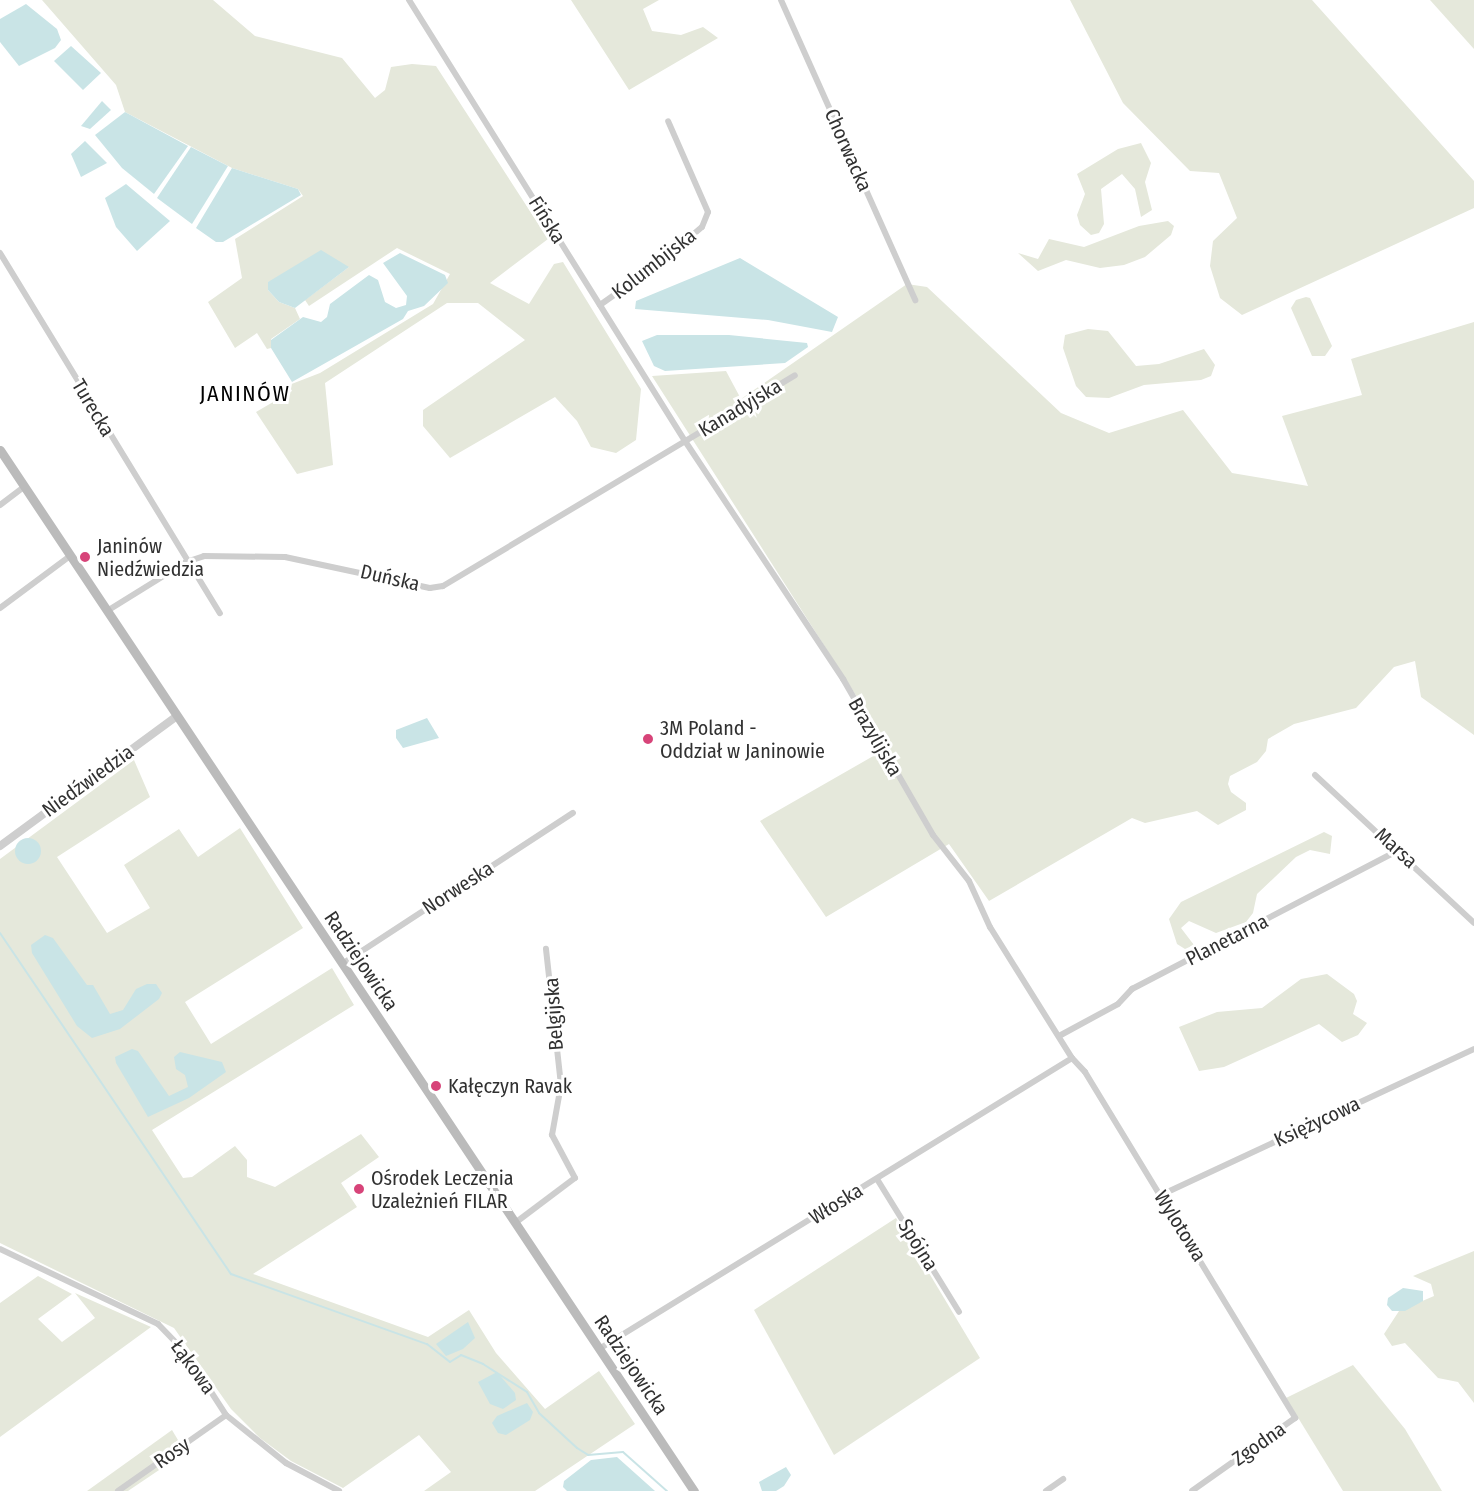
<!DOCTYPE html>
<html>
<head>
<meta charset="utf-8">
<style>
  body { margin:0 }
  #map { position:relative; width:1474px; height:1491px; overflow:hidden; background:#fff; font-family:"Fira Sans Condensed",sans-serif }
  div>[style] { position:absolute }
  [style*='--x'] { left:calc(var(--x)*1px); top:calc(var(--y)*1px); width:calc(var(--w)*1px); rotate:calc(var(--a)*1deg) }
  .green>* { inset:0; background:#e5e8db }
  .water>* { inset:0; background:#c9e4e6 }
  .round { border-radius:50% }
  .stream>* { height:2px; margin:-1px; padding:0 1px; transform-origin:1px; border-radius:1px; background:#c9e4e6 }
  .minor>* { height:6px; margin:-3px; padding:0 3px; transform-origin:3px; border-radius:3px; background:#cecece }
  .tertiary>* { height:8px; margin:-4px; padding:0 4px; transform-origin:4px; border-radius:4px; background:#cecece }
  .secondary>* { height:9px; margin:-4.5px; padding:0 4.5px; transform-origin:4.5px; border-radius:4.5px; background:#bbb }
  .dots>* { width:16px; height:16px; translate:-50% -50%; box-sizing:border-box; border:3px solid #fff; border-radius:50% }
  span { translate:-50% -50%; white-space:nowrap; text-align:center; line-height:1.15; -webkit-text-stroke:6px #fff; paint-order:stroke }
  .street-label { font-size:20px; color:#313131 }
  .poi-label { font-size:20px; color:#313131 }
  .left { translate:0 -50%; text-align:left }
  .quarter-label { font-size:22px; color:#000; letter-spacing:1.5px }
</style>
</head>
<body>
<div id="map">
  <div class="green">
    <i style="clip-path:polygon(42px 0,213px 0,255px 36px,342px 58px,375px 98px,385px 90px,391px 67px,412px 64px,436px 66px,548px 239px,490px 283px,529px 304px,554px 264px,563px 262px,641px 389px,636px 440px,616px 453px,591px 447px,577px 421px,555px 397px,450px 458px,423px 426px,423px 410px,525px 340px,478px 303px,447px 303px,325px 383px,333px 465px,297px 474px,256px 412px,292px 391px,289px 385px,320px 373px,433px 304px,450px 274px,397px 248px,309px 306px,305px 300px,349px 267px,268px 282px,268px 290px,279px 302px,295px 308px,300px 319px,271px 339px,271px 348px,267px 349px,257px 333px,235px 348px,208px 302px,242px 278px,235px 239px,303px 196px,298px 189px,232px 168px,125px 112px,116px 85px)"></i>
    <i style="clip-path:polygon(571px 0,659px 0,643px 9px,652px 31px,681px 35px,703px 27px,718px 38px,629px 90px)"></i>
    <i style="clip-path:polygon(1070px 0,1312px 0,1474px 181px,1474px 208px,1242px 315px,1220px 298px,1210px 266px,1213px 241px,1237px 218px,1219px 173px,1190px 171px,1123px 103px)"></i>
    <i style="clip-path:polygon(1430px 0,1474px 0,1474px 49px)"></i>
    <i style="clip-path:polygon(1141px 143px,1151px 163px,1145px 182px,1152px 210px,1141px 217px,1135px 189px,1122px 174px,1101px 189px,1104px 224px,1099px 233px,1091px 235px,1080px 225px,1077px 215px,1085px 194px,1077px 174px,1118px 149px)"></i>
    <i style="clip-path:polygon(1168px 221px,1174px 226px,1171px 235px,1145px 257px,1124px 265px,1100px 268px,1066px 260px,1038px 271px,1018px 253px,1038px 259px,1049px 239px,1084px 247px,1139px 226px)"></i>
    <i style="clip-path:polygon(907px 284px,927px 287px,1061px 413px,1109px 433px,1183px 410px,1232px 473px,1308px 486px,1282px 416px,1362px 395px,1351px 359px,1474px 322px,1474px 735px,1421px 697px,1415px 661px,1394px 667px,1356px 708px,1294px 724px,1268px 739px,1266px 751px,1257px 762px,1230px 776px,1228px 784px,1231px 792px,1246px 803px,1246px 810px,1218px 825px,1197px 811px,1145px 823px,1132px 818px,989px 901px,949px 844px,826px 917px,760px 821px,889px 747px,652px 376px,726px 371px,741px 399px)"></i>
    <i style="clip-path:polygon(1306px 297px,1310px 298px,1332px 346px,1325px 356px,1312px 356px,1291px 308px,1296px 300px)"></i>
    <i style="clip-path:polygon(1088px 329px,1108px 331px,1136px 366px,1159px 364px,1204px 349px,1215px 365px,1211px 376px,1201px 380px,1144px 385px,1109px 398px,1086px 397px,1076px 386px,1063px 348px,1065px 335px)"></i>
    <i style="clip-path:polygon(134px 760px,150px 797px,57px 857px,107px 933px,150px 908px,124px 865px,179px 829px,198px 857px,240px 828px,303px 928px,185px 1002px,211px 1044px,332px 968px,354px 1005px,152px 1130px,183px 1178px,192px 1177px,235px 1146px,247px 1160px,247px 1177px,275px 1187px,361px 1134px,379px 1157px,341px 1183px,357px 1207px,253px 1274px,428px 1337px,469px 1310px,496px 1353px,545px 1409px,599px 1371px,635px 1424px,535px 1491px,424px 1491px,451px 1472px,419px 1435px,343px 1488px,291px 1461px,260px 1438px,231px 1409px,174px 1328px,0 1243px,0 859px)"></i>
    <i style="clip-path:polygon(1324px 832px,1332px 836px,1330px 854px,1310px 850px,1296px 857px,1257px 894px,1253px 913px,1246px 922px,1216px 933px,1189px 921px,1181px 928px,1194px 945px,1185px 949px,1177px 944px,1169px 919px,1181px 902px)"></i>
    <i style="clip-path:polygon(1327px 974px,1354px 994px,1357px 1001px,1353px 1014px,1367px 1023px,1358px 1035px,1342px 1042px,1319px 1024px,1224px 1067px,1199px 1071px,1179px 1027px,1217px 1012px,1262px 1008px,1301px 979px)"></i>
    <i style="clip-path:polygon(896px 1218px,980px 1358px,834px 1455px,754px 1310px)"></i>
    <i style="clip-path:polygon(1474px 1251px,1474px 1403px,1458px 1382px,1438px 1378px,1405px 1343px,1392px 1346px,1384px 1334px,1399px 1311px,1434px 1296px,1431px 1284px,1413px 1276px)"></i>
    <i style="clip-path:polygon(38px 1276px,72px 1294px,38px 1319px,62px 1342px,95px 1318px,75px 1293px,151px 1327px,0 1437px,0 1303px)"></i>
    <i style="clip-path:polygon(1353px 1365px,1405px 1429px,1442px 1491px,1343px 1491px,1286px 1398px)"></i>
    <i style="clip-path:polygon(172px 1430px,178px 1440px,165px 1466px,128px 1491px,87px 1491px)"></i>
  </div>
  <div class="water">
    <i style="clip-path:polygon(26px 4px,57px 29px,61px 40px,55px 48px,19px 66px,0 42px,0 19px)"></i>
    <i style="clip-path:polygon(71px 46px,101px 73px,83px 90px,54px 61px)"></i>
    <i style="clip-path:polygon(102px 101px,111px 110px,90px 129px,81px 126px)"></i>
    <i style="clip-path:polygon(125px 112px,188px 146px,154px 194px,122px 168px,95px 135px)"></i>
    <i style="clip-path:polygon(85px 141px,107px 163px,81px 177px,71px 154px)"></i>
    <i style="clip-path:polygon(191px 147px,228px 166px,192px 224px,157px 198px)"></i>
    <i style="clip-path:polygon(232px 168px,298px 189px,301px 195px,223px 242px,216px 242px,196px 228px)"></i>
    <i style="clip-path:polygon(126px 184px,170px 221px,137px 251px,116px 227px,105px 198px)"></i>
    <i style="clip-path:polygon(321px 250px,349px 267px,295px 308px,279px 302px,268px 290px,268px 282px)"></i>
    <i style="clip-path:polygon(400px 253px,445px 275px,448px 283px,424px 306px,408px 311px,403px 319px,292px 382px,271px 348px,271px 340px,303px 317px,321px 322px,327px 317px,330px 304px,369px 275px,378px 280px,385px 302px,396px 308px,406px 305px,407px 296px,383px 263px)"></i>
    <i style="clip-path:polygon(740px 258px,838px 317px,832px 332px,768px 320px,635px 309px,636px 301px)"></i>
    <i style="clip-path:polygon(657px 335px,729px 335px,807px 343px,808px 347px,785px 363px,665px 371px,654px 366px,642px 341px)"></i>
    <i style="clip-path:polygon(427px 718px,439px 738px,403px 748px,396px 738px,396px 730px)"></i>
    <i class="round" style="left:15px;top:838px;width:26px;height:26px"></i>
    <i style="clip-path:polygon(45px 935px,53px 938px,87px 985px,93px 985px,110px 1014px,123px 1010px,136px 989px,147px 984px,156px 984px,162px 993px,159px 999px,120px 1029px,92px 1038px,77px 1026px,32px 953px,31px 945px)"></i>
    <i style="clip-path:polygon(132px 1049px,138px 1051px,169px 1096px,188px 1087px,185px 1075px,176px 1069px,174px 1057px,180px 1052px,222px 1062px,226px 1072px,189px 1098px,148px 1117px,116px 1063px,115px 1057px)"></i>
    <i style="clip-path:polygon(1403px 1288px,1423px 1291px,1423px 1301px,1405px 1311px,1392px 1311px,1387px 1305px,1388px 1298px)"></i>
    <i style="clip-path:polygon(468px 1322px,475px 1338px,463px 1349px,446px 1356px,436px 1344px)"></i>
    <i style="clip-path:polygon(497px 1372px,515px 1393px,516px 1400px,503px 1409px,490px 1404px,478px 1382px)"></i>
    <i style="clip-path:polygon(527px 1403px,533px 1412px,530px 1420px,506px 1435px,498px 1433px,492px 1423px,497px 1416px)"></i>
    <i style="clip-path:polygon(617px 1457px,655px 1491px,567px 1491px,563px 1487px,564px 1481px,591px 1460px)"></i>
    <i style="clip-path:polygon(786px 1467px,791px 1475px,784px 1486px,776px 1491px,762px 1491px,759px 1482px)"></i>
  </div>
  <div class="stream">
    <i style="--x:0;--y:933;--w:412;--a:55.9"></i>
    <i style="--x:231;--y:1274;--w:208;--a:19.7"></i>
    <i style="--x:427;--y:1344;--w:29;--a:38"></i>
    <i style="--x:450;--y:1362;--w:13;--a:-32"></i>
    <i style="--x:461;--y:1355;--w:24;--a:22"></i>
    <i style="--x:483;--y:1364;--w:52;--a:32.5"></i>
    <i style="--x:527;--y:1392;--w:24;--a:60"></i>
    <i style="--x:539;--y:1413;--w:52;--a:42.6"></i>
    <i style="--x:577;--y:1448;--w:13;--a:32"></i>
    <i style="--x:588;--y:1455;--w:35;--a:-5"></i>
    <i style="--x:623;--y:1452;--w:59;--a:41.6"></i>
  </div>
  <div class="minor">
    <i style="--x:409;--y:0;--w:520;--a:57.96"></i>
    <i style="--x:685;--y:441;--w:286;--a:56.4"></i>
    <i style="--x:843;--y:679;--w:180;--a:60"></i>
    <i style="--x:933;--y:835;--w:58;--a:52"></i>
    <i style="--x:969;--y:881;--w:51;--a:65.5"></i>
    <i style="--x:990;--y:927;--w:155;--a:58"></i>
    <i style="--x:1072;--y:1058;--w:19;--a:47"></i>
    <i style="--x:1085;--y:1072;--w:405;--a:58.7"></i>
    <i style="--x:1295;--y:1418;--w:126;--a:144.7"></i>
    <i style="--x:781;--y:0;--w:329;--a:65.9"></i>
    <i style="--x:0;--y:253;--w:422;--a:58.6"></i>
    <i style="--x:600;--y:305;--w:76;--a:-35.4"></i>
    <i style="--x:662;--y:261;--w:52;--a:-40.4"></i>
    <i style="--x:702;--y:227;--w:16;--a:-68"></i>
    <i style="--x:708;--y:212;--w:99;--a:-113.7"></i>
    <i style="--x:0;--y:505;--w:30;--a:-37"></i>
    <i style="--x:0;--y:608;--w:87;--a:-36.6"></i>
    <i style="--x:107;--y:611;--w:93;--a:-31.8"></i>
    <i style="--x:186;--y:562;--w:19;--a:-18"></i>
    <i style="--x:204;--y:556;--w:81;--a:0.7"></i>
    <i style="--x:285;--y:557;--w:148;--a:12.1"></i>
    <i style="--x:430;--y:588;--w:13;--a:-9"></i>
    <i style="--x:443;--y:586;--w:410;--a:-30.9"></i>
    <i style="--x:1315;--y:775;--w:217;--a:42.9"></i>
    <i style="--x:342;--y:964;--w:276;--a:-33.2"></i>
    <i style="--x:1059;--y:1036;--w:67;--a:-28.5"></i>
    <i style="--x:1118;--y:1004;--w:21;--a:-47"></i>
    <i style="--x:1132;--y:989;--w:301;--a:-27.5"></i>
    <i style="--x:877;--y:1179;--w:156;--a:58.3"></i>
    <i style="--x:1161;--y:1195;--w:345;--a:-25"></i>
    <i style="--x:515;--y:1223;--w:75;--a:-36.9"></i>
    <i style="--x:575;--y:1178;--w:49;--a:-118.1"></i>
    <i style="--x:552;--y:1135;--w:51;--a:-79.8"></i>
    <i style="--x:561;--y:1085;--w:137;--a:-96.3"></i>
    <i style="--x:0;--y:1249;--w:175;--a:25.4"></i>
    <i style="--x:158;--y:1324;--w:40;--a:46"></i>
    <i style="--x:186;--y:1353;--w:74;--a:57.2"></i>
    <i style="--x:226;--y:1415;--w:77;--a:38.7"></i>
    <i style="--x:286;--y:1463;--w:60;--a:27.8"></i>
    <i style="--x:599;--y:1349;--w:555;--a:-31.6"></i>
    <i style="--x:118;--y:1491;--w:132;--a:-35.1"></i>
    <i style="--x:1046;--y:1491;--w:21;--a:-35"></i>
  </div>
  <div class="tertiary">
    <i style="--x:0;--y:846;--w:220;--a:-36.3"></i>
  </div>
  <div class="secondary">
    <i style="--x:0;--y:450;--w:1251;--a:56.31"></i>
  </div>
  <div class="dots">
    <i style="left:85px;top:557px;background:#d74479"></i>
    <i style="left:648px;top:739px;background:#d74479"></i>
    <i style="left:436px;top:1086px;background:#d74479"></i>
    <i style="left:359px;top:1189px;background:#d74479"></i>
  </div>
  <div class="street-label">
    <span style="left:848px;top:150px;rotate:66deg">Chorwacka</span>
    <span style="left:547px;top:220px;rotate:58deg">Fińska</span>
    <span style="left:654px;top:264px;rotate:-38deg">Kolumbijska</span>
    <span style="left:93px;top:408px;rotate:59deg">Turecka</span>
    <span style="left:740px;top:408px;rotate:-31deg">Kanadyjska</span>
    <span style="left:390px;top:578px;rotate:13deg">Duńska</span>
    <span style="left:875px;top:737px;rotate:60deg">Brazylijska</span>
    <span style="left:88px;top:781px;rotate:-36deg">Niedźwiedzia</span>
    <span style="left:1396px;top:848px;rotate:42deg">Marsa</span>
    <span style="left:458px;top:888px;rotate:-33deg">Norweska</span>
    <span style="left:1227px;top:940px;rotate:-27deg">Planetarna</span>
    <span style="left:361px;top:961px;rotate:56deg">Radziejowicka</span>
    <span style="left:554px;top:1014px;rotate:-94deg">Belgijska</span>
    <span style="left:1317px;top:1122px;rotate:-25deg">Księżycowa</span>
    <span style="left:836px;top:1204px;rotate:-32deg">Włoska</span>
    <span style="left:1180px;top:1226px;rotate:58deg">Wylotowa</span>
    <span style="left:918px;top:1245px;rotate:58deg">Spójna</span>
    <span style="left:631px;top:1365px;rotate:56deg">Radziejowicka</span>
    <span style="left:193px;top:1367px;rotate:54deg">Łąkowa</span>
    <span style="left:1259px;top:1444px;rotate:-35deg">Zgodna</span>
    <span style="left:172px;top:1453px;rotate:-35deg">Rosy</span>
  </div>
  <div class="poi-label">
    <span class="left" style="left:97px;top:558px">Janinów<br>Niedźwiedzia</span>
    <span class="left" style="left:660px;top:740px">3M Poland -<br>Oddział w Janinowie</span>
    <span class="left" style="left:448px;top:1086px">Kałęczyn Ravak</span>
    <span class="left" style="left:371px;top:1190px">Ośrodek Leczenia<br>Uzależnień FILAR</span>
  </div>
  <div class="quarter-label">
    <span style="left:245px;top:394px">JANINÓW</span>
  </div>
</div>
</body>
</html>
